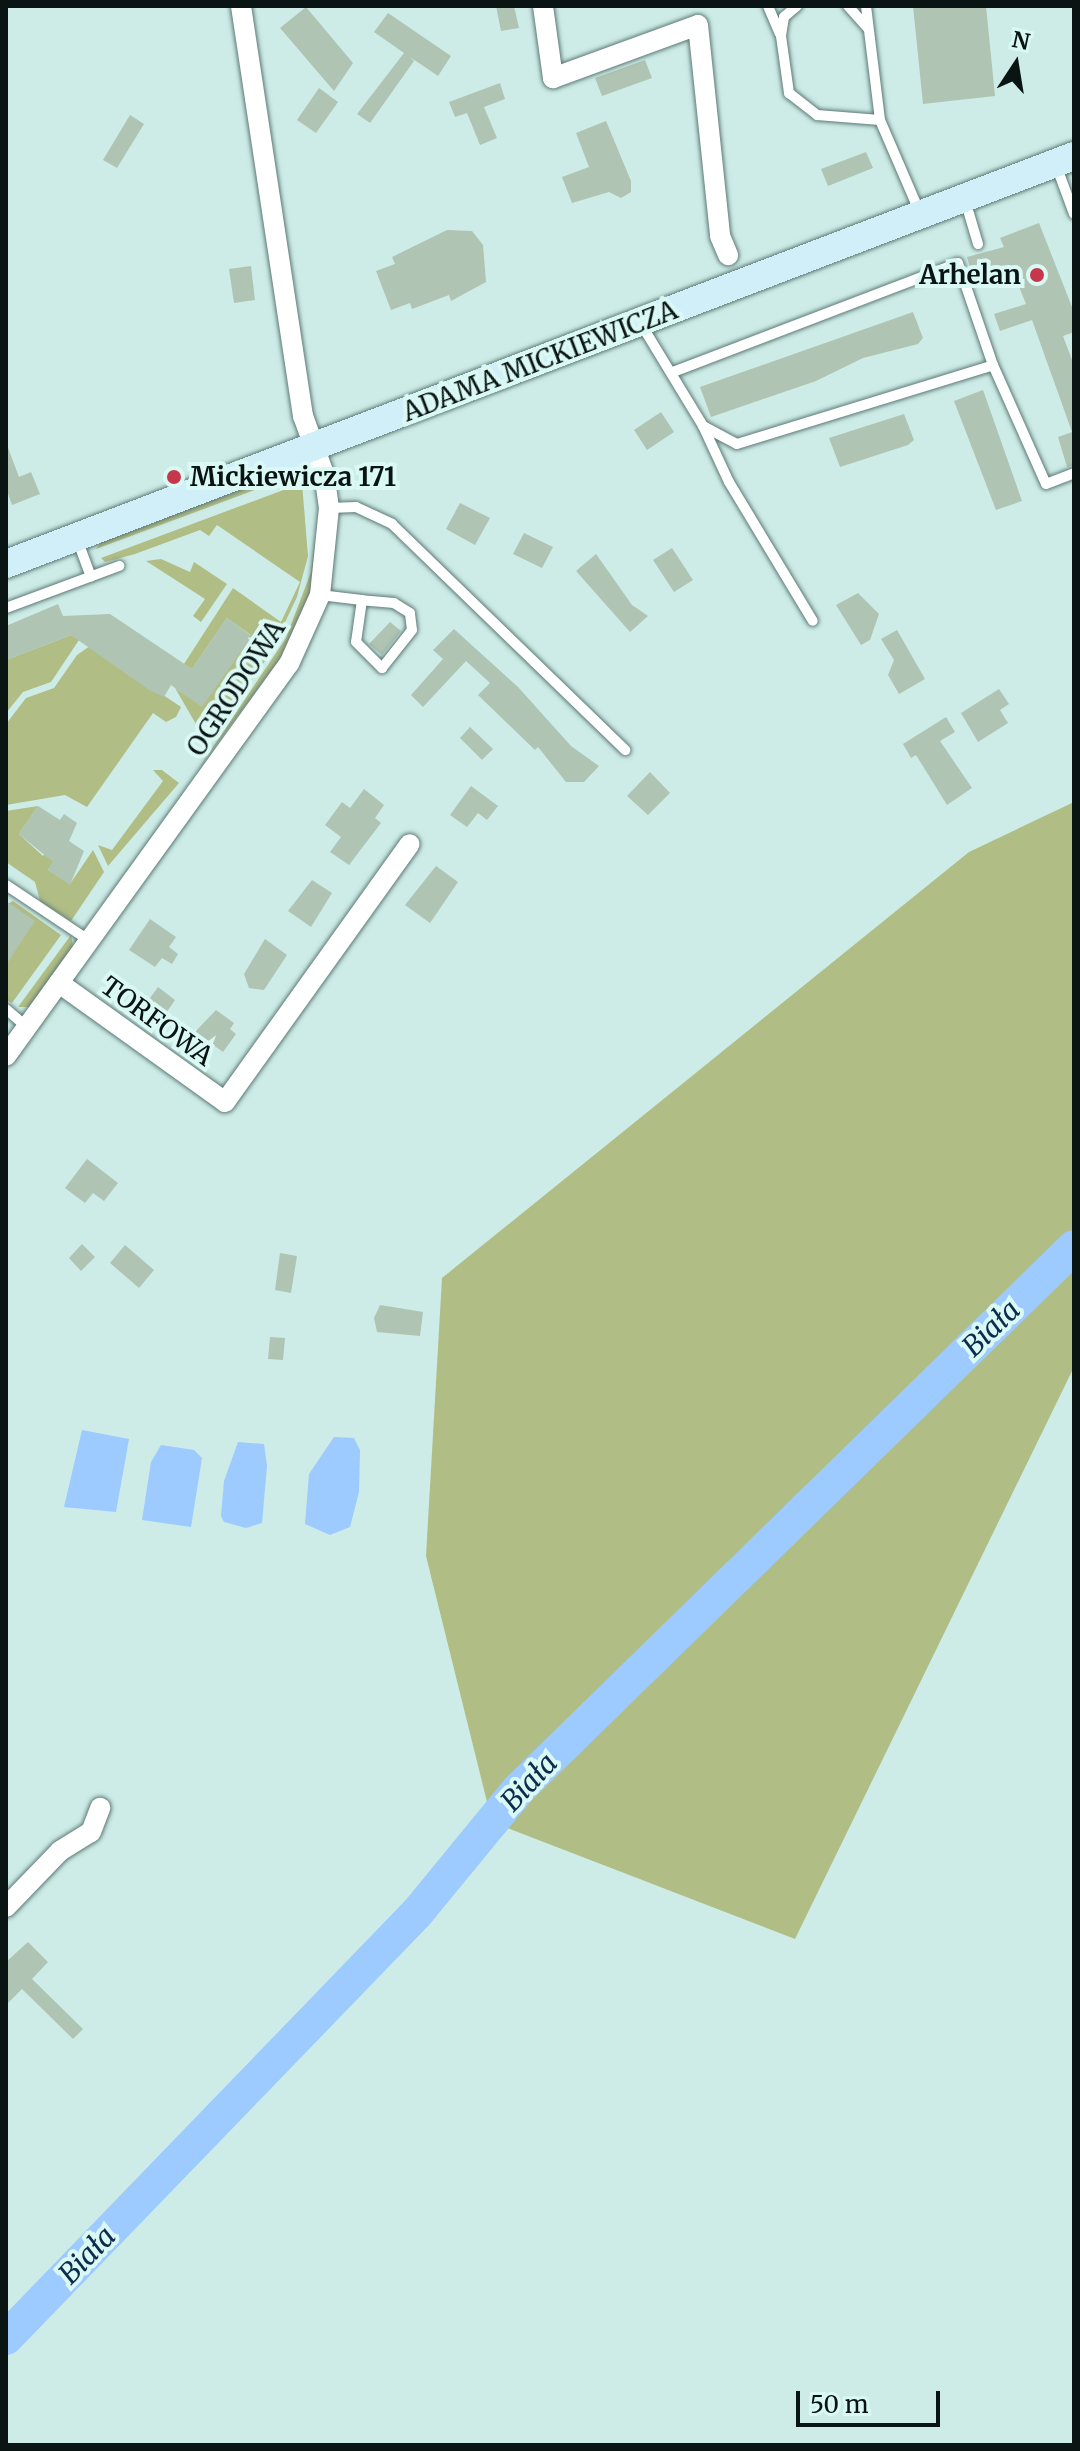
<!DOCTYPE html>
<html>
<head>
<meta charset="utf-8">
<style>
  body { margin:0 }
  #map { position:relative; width:1080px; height:2451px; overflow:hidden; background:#cdece7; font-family:Merriweather,serif }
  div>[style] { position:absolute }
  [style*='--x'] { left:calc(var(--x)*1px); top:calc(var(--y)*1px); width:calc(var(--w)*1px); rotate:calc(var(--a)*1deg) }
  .green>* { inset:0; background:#b0bd85 }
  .water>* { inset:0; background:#9dcaff }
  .river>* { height:34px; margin:-17px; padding:0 17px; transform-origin:17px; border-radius:17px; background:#9dcaff }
  .building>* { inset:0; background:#afc4b3 }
  .roads { filter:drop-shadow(0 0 2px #5d7975) drop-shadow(0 0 2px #5d7975) }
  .lane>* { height:10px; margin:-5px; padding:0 5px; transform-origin:5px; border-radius:5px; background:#fff }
  .street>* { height:20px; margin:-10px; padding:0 10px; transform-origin:10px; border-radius:10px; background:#fff }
  .secondary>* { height:28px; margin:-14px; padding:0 14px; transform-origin:14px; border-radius:14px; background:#d1eff8 }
  .dots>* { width:22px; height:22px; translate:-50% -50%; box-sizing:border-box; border:4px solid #daf9f4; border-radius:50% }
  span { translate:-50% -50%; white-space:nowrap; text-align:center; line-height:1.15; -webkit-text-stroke:8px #daf9f4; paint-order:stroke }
  .poi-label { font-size:26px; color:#091413; font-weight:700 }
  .right { translate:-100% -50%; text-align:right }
  .left { translate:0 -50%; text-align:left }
  .street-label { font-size:26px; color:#091413 }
  .water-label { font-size:28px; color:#0d2c4d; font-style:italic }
  .frame { position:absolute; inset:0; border:8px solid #091413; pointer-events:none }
  .north { position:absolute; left:976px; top:24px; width:80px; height:80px; -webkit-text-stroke:6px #daf9f4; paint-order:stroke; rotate:12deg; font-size:22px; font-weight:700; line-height:32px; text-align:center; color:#091413 }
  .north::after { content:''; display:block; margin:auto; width:28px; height:36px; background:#091413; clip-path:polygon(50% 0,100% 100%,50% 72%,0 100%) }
  .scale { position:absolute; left:796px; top:2391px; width:144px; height:36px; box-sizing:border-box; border:4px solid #091413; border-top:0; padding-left:10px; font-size:24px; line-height:28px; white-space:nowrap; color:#091413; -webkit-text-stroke:6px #daf9f4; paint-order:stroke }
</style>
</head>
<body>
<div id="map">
  <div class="green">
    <i style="clip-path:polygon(287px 471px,290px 477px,96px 549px,101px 542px)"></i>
    <i style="clip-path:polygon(302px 483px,308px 556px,297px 597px,270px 654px,207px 743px,175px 688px,202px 706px,251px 635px,227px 618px,192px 669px,184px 664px,233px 588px,281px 622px,300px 582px,217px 525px,209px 536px,200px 530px,135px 554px,105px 562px,101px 558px)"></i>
    <i style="clip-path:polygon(319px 512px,311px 592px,281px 657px,197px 771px,286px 638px,311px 572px)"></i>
    <i style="clip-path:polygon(161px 559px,190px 572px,194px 562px,227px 584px,201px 622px,193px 616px,205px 599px,146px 561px)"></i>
    <i style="clip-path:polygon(71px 635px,79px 640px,51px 682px,23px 692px,6px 713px,6px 660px)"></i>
    <i style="clip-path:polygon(90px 646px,181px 707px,176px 717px,166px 722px,153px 713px,87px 807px,65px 795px,6px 805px,6px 724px,26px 698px,54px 688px,77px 655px)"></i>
    <i style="clip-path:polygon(153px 770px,162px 770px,179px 783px,108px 866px,98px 845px,112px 850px,163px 781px)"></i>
    <i style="clip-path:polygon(1074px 802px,1074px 1367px,795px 1939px,492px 1822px,426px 1556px,442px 1278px,969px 852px)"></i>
    <i style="clip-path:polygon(38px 806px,19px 834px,43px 856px,46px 852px,56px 858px,48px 870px,70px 884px,93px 850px,104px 872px,71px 921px,40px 901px,35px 882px,6px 862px,6px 811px)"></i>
    <i style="clip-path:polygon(13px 901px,61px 935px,12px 1003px,6px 1000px,6px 905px)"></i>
    <i style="clip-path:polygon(71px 935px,73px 946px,30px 1007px,18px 1007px)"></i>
  </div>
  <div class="water">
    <i style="clip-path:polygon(82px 1430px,129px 1439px,116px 1512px,64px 1507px)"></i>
    <i style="clip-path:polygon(334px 1437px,354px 1438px,360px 1450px,359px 1492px,350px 1527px,330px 1535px,305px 1524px,309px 1474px)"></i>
    <i style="clip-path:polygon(238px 1442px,264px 1444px,267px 1466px,262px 1523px,246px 1528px,224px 1522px,221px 1516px,224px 1481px)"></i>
    <i style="clip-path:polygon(161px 1445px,194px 1450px,202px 1458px,191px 1527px,142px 1520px,151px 1462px)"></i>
  </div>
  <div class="river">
    <i style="--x:6;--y:2338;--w:591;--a:-45.96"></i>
    <i style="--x:417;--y:1913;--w:159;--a:-50.6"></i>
    <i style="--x:518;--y:1790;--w:777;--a:-44.32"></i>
  </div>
  <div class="building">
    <i style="clip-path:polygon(496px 6px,514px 6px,519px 28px,501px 31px)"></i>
    <i style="clip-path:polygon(913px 6px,986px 6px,995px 96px,923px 104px)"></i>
    <i style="clip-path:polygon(306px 7px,353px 63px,334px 91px,280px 28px)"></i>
    <i style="clip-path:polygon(388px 13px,451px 56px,438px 76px,410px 57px,414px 61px,370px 123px,357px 114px,404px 53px,374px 32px)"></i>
    <i style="clip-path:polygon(645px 60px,652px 78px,602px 96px,595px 78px)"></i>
    <i style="clip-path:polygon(500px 83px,505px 99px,484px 107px,497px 138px,480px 145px,467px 113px,455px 117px,449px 102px)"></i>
    <i style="clip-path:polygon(319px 88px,338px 102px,316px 133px,297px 120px)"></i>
    <i style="clip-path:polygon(130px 115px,144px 124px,117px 168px,103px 160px)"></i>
    <i style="clip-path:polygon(606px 121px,631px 181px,631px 192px,621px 198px,609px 192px,572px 203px,562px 177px,589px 167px,576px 133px)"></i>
    <i style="clip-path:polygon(866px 152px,873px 168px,828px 186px,821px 169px)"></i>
    <i style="clip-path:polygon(1039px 223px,1074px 312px,1074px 332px,1063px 336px,1074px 365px,1074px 465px,1067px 467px,1058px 437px,1072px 432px,1032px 320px,1000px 331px,994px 314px,1026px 304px,1014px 274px,975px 285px,967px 257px,1004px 247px,1000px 238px)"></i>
    <i style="clip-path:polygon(447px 230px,472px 231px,483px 245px,486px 282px,451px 301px,449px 295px,412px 309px,410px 303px,391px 310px,376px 271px,395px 264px,392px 257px)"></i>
    <i style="clip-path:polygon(251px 266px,255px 300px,234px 303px,229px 269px)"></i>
    <i style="clip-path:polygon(913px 312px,923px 338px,918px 344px,863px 358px,816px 381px,711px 417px,700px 387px)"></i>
    <i style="clip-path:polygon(983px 390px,1022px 501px,996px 510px,954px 401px)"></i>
    <i style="clip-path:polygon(661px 412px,674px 432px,647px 450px,634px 430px)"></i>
    <i style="clip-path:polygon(904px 414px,914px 440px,908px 445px,840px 467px,829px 438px)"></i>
    <i style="clip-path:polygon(7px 445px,19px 477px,31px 472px,40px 494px,12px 505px,6px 488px)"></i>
    <i style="clip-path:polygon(460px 503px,490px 518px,475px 545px,446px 529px)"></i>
    <i style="clip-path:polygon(524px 533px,553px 547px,542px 568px,513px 554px)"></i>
    <i style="clip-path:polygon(672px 548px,693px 580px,674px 592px,653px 560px)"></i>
    <i style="clip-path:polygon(596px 554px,632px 605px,648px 616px,630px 632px,576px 571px)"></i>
    <i style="clip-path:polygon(858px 593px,879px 614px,870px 640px,861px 645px,836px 605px)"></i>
    <i style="clip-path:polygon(58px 604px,63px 616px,110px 614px,192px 669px,227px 618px,252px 636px,202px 707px,171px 685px,164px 697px,149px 690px,71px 635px,6px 660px,6px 626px)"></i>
    <i style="clip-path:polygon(390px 622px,401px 631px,382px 655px,369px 644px)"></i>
    <i style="clip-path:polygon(454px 629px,518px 687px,571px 746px,599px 766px,584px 782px,566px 782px,538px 747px,535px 750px,478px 695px,490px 683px,466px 661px,423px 707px,411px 695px,443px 659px,433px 650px)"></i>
    <i style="clip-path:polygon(897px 630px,925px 679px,899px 694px,888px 675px,894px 660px,881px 639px)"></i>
    <i style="clip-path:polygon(999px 689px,1009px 704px,1000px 710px,1008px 723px,978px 742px,961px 713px)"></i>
    <i style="clip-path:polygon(946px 717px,955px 732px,940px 741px,972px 788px,947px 805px,916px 755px,911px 758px,903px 744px)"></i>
    <i style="clip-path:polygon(470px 727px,493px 749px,482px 760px,460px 738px)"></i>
    <i style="clip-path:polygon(650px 772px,670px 793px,648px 815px,627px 796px)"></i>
    <i style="clip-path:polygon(471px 786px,498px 806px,487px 820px,478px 813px,467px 827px,450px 815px)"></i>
    <i style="clip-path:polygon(364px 789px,384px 805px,375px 818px,381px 823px,349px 865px,330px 852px,341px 837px,325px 825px,342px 802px,350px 808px)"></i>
    <i style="clip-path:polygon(38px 806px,60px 820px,64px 814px,77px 823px,69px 841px,84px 851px,70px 885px,48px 870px,53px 862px,19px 834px)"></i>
    <i style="clip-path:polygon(436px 866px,458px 882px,430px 923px,405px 905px)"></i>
    <i style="clip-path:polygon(312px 880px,332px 893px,311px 927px,288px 911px)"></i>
    <i style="clip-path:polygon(6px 901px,35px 921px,6px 965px)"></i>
    <i style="clip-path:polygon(150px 919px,176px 937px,169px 947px,178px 954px,172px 964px,162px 958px,155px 967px,129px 950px)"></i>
    <i style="clip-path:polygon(265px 939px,287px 955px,264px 990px,249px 988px,244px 974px)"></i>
    <i style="clip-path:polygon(158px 987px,175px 1000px,155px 1029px,137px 1016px)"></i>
    <i style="clip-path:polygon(216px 1010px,234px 1023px,230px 1029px,236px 1034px,223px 1052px,195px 1032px)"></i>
    <i style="clip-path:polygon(87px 1159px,118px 1183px,104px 1201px,93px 1193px,85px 1203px,65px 1188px)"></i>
    <i style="clip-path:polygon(82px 1244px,95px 1257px,81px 1271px,69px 1258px)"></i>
    <i style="clip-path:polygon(125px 1245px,154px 1270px,139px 1288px,110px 1263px)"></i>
    <i style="clip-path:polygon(280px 1253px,297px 1256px,291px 1293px,275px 1290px)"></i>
    <i style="clip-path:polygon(380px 1305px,423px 1312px,420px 1336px,377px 1332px,374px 1318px)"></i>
    <i style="clip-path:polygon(270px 1337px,285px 1338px,283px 1360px,268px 1359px)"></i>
    <i style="clip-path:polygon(28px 1942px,48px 1962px,32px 1979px,83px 2029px,73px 2039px,22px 1989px,6px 2005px,6px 1962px)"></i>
  </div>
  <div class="roads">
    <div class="lane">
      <i style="--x:768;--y:6;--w:30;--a:67"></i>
      <i style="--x:797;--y:6;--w:17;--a:140"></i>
      <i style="--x:784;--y:17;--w:19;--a:99"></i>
      <i style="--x:781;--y:36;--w:58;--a:82"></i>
      <i style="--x:789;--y:93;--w:36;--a:38"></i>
      <i style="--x:817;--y:115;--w:63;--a:4.5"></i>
      <i style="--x:848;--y:6;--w:30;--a:48"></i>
      <i style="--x:866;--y:6;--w:115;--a:83"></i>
      <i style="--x:880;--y:120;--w:101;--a:66.7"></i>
      <i style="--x:1056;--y:165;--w:52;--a:69.8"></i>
      <i style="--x:965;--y:200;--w:46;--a:73.5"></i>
      <i style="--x:641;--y:324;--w:119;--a:58.7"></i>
      <i style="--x:703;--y:426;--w:38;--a:28"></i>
      <i style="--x:737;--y:444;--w:268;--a:-17.1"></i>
      <i style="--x:673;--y:372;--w:305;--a:-20.9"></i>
      <i style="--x:958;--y:263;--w:108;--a:71.1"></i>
      <i style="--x:993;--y:365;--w:130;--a:66"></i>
      <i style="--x:1046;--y:484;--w:30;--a:-21"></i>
      <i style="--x:703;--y:426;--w:62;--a:65.1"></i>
      <i style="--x:729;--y:482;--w:162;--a:58.9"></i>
      <i style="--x:329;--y:508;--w:27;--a:-2"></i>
      <i style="--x:356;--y:507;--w:40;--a:25"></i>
      <i style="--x:392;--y:524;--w:325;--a:44.1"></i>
      <i style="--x:77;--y:539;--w:40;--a:69.8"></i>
      <i style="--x:320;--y:595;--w:42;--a:6.8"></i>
      <i style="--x:362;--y:600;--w:42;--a:98.1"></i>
      <i style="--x:356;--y:642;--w:37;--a:45"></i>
      <i style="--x:382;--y:668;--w:48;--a:-51.7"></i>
      <i style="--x:412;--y:630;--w:17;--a:-97"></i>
      <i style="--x:410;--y:613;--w:19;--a:-148"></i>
      <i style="--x:394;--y:603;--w:32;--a:-175"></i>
      <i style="--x:6;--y:608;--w:121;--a:-20.4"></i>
      <i style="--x:6;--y:885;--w:101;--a:33.7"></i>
      <i style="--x:6;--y:1009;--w:28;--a:41"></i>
    </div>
    <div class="street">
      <i style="--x:543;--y:6;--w:73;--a:82.1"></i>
      <i style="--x:553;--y:78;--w:154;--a:-20.1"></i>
      <i style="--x:698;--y:25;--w:212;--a:84"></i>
      <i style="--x:720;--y:236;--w:21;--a:67"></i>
      <i style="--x:59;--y:983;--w:204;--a:35.6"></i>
      <i style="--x:225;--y:1102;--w:317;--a:-54.4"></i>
      <i style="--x:6;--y:1056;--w:483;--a:-54.2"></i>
      <i style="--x:289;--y:664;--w:76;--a:-65.8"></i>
      <i style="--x:320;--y:595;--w:87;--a:-84.1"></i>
      <i style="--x:329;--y:508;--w:34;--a:-98"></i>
      <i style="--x:324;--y:474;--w:62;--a:-109.9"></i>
      <i style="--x:303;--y:416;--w:415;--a:-98.6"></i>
      <i style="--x:6;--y:1907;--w:78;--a:-46"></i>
      <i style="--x:60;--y:1851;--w:36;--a:-32"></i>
      <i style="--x:91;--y:1832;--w:26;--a:-69"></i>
    </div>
    <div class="secondary">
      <i style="--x:6;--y:564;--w:1143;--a:-20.91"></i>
    </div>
  </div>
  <div class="dots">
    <i style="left:1037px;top:275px;background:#c7374b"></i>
    <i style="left:174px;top:477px;background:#c7374b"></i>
  </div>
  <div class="poi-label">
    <span class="right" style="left:1021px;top:275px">Arhelan</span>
    <span class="left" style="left:190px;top:477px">Mickiewicza 171</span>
  </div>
  <div class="street-label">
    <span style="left:540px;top:361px;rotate:-21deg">ADAMA MICKIEWICZA</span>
    <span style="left:236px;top:688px;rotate:-57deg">OGRODOWA</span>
    <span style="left:157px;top:1021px;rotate:36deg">TORFOWA</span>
  </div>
  <div class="water-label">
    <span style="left:991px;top:1328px;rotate:-44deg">Biała</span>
    <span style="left:529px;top:1782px;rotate:-47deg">Biała</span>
    <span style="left:87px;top:2255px;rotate:-46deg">Biała</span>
  </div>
  <div class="frame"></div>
  <div class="north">N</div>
  <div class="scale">50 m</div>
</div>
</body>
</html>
